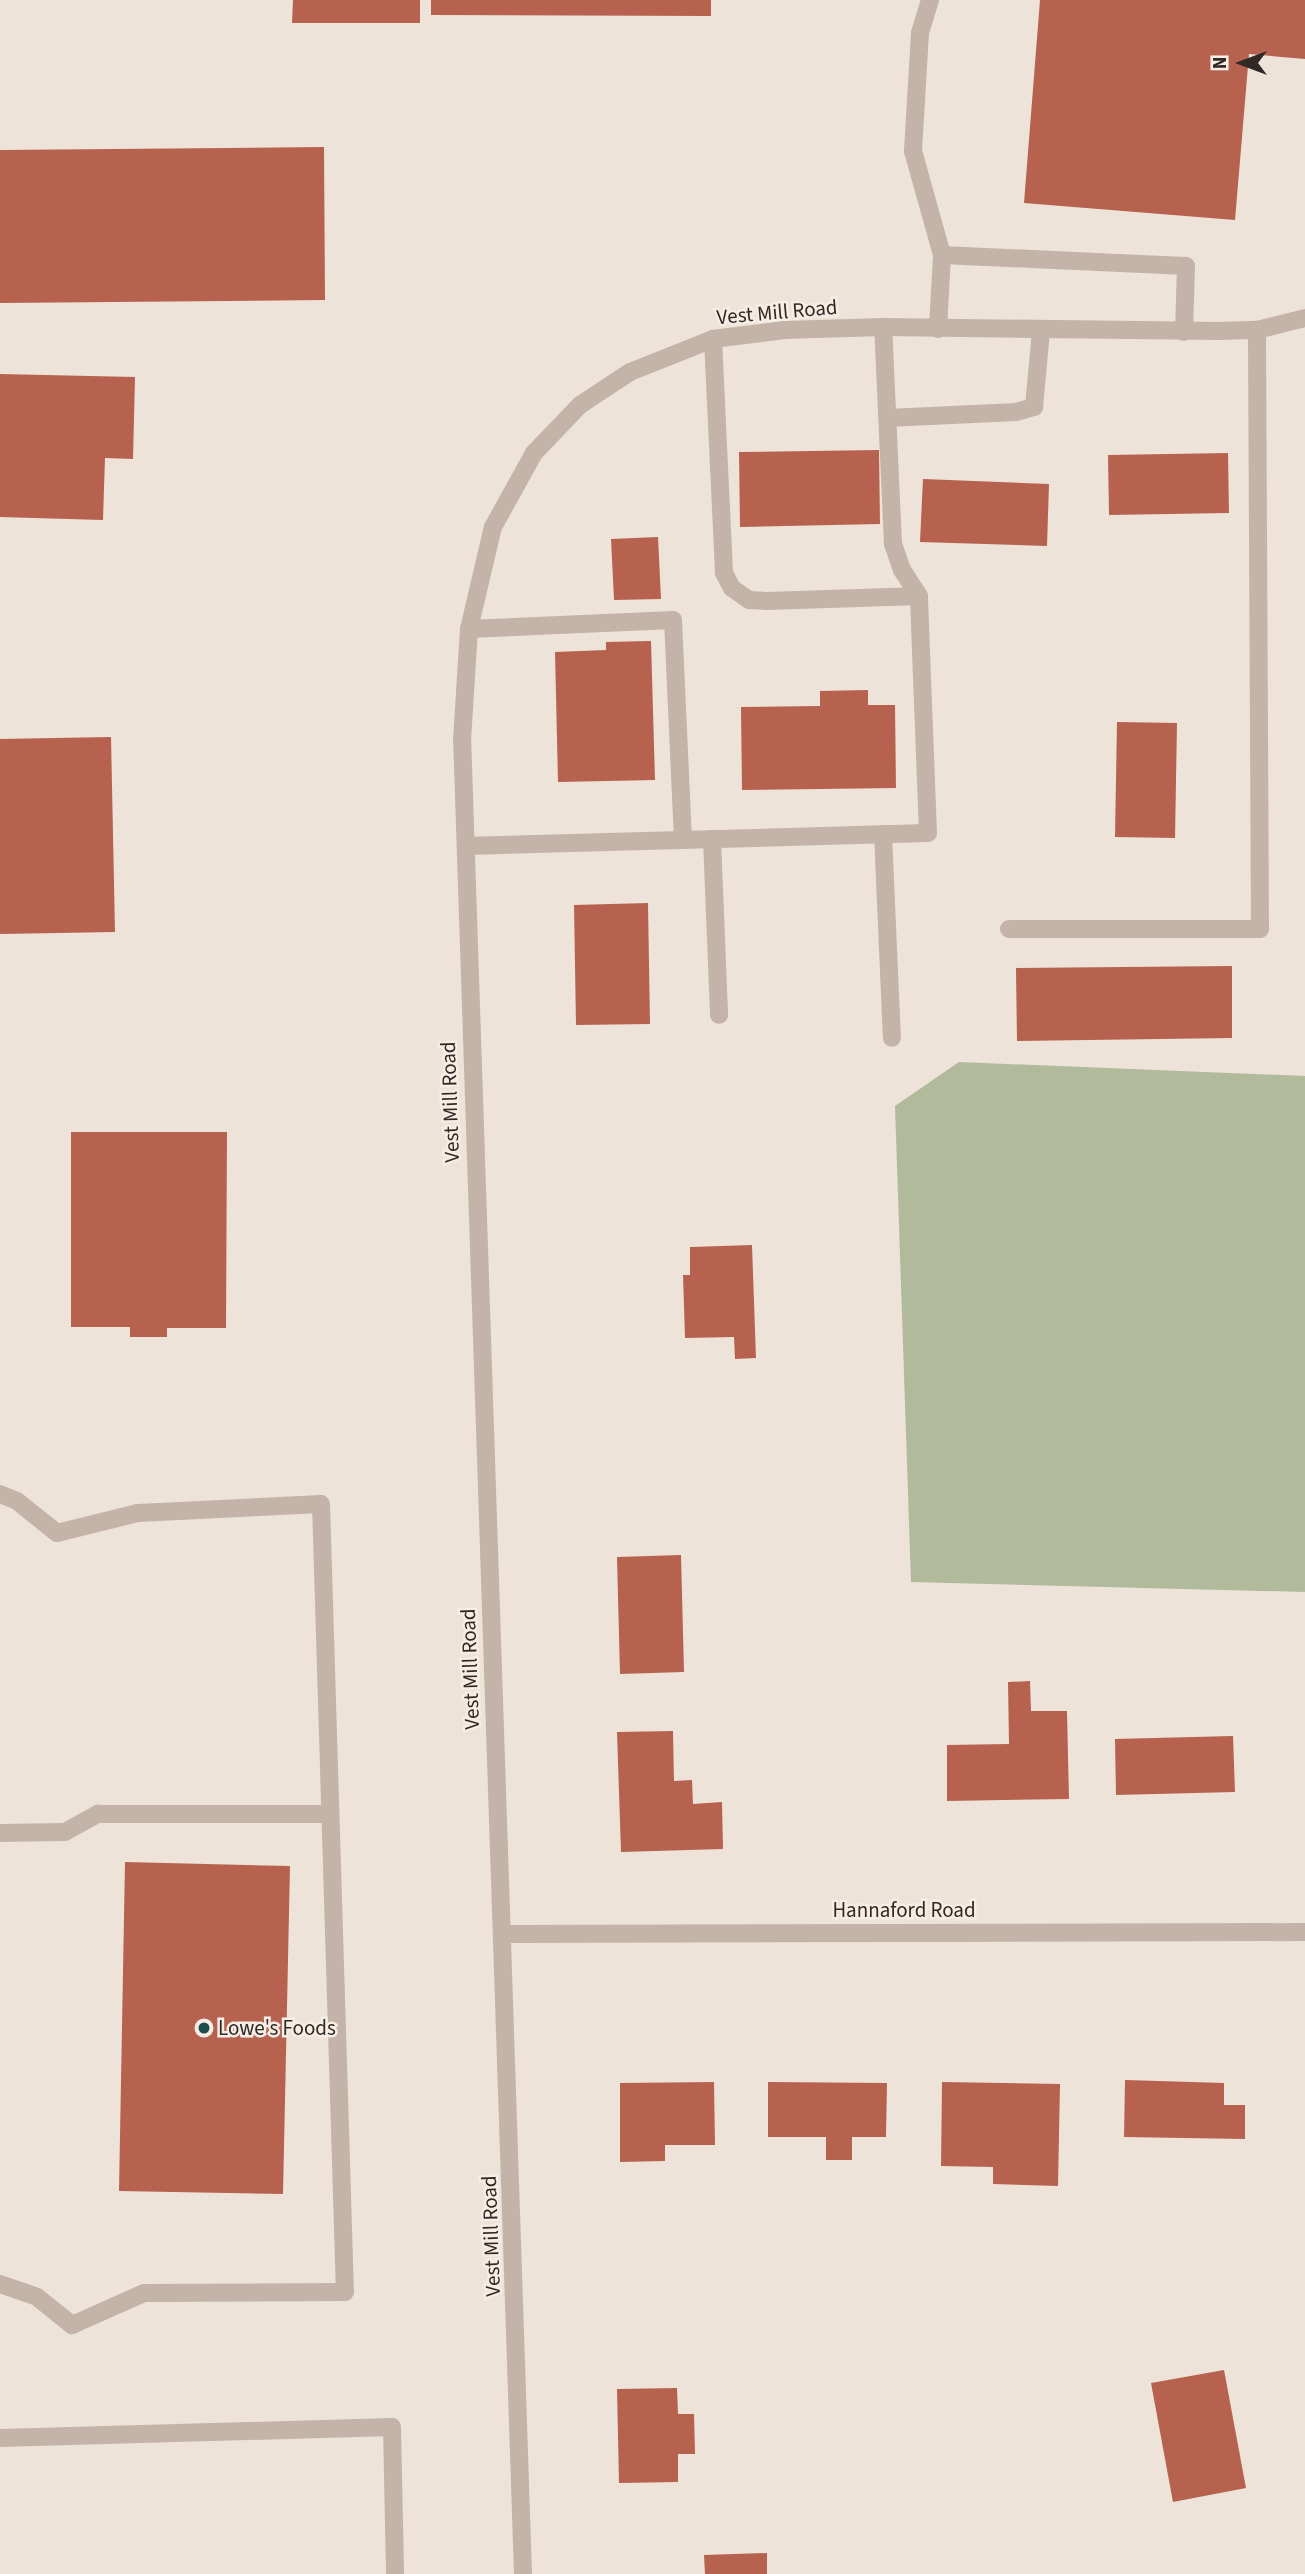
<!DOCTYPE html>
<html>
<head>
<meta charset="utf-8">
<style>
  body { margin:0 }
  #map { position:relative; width:1305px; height:2574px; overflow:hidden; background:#ede3d9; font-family:"Source Sans 3",sans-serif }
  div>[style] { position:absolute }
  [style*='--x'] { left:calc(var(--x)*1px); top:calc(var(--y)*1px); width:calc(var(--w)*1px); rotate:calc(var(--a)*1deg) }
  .green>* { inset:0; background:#b1ba9b }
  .building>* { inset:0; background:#b6624e }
  .service>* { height:18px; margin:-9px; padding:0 9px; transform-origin:9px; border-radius:9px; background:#c4b3a7 }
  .minor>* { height:18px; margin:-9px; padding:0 9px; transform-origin:9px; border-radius:9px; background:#c4b3a7 }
  .dots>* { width:19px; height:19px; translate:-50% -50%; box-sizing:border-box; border:4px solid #f6ede5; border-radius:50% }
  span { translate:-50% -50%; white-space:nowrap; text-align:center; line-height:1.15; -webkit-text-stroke:5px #f6ede5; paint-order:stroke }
  .street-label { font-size:21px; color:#312926 }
  .poi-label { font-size:21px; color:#312926 }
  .left { translate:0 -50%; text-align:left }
  .north { position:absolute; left:1207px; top:28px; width:70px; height:70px; -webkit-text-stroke:5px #f6ede5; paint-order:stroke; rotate:270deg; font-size:19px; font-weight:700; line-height:28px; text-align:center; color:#312926 }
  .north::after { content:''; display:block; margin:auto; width:24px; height:32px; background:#312926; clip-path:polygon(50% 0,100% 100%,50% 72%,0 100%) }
</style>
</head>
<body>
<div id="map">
  <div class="green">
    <i style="clip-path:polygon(959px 1062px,1305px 1076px,1305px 1592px,911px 1582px,895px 1106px)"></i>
  </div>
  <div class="building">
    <i style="clip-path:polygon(293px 0,420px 0,420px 23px,292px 23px)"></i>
    <i style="clip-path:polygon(431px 0,711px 0,711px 16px,431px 15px)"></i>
    <i style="clip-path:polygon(1040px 0,1305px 0,1305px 59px,1249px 54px,1235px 220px,1024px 203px)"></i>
    <i style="clip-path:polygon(324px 147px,325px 300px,0 303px,0 150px)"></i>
    <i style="clip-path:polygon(0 374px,135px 377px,133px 459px,105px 458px,103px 520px,0 517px)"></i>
    <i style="clip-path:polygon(879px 450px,880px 524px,740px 527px,739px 452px)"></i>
    <i style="clip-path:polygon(1228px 453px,1229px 513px,1109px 515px,1108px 455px)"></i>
    <i style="clip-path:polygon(923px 479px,1049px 484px,1047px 546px,920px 542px)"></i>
    <i style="clip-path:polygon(658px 537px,661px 599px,614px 600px,611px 539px)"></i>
    <i style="clip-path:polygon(651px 641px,655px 780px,558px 782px,555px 652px,606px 650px,606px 642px)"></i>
    <i style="clip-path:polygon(868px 690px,868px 705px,895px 705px,896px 788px,742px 790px,741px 707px,820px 706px,820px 691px)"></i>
    <i style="clip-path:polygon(1117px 722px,1177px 723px,1175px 838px,1115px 837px)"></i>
    <i style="clip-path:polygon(111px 737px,115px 932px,0 934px,0 739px)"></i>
    <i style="clip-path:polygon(648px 903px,650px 1024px,576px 1025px,574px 905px)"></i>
    <i style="clip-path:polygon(1232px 966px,1232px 1038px,1017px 1041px,1016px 968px)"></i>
    <i style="clip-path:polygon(71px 1132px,227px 1132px,226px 1328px,167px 1328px,167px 1337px,130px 1337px,130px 1327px,71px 1327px)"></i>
    <i style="clip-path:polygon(752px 1245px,756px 1358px,735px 1359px,734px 1337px,685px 1338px,683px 1275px,690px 1275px,690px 1247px)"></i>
    <i style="clip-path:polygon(681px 1555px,684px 1672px,620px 1674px,617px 1557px)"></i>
    <i style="clip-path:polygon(1030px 1681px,1031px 1711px,1067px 1711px,1069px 1799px,947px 1801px,947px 1745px,1009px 1744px,1008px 1682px)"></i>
    <i style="clip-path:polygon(673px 1731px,674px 1781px,692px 1780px,693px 1804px,722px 1802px,723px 1849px,621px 1852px,617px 1732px)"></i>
    <i style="clip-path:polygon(1233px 1736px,1235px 1792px,1116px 1795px,1115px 1739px)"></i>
    <i style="clip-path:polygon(125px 1862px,290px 1866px,283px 2194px,119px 2191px)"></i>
    <i style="clip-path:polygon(1125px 2080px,1224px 2083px,1224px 2105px,1245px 2105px,1245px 2139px,1124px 2137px)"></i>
    <i style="clip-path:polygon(714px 2082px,715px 2145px,665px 2145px,665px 2161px,620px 2162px,620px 2083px)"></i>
    <i style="clip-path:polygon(768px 2082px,887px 2083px,886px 2137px,852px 2137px,852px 2160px,826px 2160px,826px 2137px,768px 2137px)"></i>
    <i style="clip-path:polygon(942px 2082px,1060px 2084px,1058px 2186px,993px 2184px,993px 2167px,941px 2166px)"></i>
    <i style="clip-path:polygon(1224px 2370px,1246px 2488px,1173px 2502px,1151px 2383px)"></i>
    <i style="clip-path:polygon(677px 2388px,678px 2414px,694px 2414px,695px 2454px,678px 2454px,678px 2482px,619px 2483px,617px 2389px)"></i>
    <i style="clip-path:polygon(767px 2553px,767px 2574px,705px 2574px,704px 2555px)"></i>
  </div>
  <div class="service">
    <i style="--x:930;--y:0;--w:34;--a:107"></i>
    <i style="--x:920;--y:33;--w:118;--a:93.4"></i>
    <i style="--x:913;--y:151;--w:108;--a:74.4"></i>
    <i style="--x:938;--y:329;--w:74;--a:-86.9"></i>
    <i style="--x:942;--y:255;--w:244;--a:2.6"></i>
    <i style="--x:1186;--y:266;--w:66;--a:91.7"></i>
    <i style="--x:713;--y:339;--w:234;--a:87.3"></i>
    <i style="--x:724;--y:573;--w:17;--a:62"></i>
    <i style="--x:732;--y:588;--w:21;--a:35"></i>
    <i style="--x:749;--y:600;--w:18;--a:3"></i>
    <i style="--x:767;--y:601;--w:152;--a:-1.9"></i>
    <i style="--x:888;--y:418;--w:128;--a:-2.7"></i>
    <i style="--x:1016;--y:412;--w:19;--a:-16"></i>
    <i style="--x:1034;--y:407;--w:76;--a:-84.7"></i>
    <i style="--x:469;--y:629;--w:204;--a:-2.5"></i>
    <i style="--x:673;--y:620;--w:220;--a:87.4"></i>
    <i style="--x:883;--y:834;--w:204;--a:87.5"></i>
    <i style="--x:712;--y:839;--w:176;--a:87.7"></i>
    <i style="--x:466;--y:846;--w:462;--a:-1.6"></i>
    <i style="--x:928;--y:833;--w:237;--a:-92.2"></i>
    <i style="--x:919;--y:596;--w:31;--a:-123"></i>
    <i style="--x:902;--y:570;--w:28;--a:-109"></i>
    <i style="--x:893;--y:544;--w:217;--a:-92.6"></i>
    <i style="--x:57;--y:1533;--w:83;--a:-13.9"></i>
    <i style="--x:138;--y:1513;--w:183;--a:-2.8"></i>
    <i style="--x:321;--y:1504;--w:788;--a:88.26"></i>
    <i style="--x:345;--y:2292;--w:201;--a:179.7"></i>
    <i style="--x:144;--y:2293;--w:79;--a:156"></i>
    <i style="--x:0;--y:1833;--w:65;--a:-0.9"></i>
    <i style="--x:65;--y:1832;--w:38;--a:-29"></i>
    <i style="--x:98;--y:1814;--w:230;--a:0"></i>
    <i style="--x:0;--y:2438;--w:392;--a:-1.6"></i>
    <i style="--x:392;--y:2427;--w:147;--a:88.8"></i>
  </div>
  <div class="minor">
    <i style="--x:1009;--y:929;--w:251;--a:0"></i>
    <i style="--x:1260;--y:929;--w:599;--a:-90.29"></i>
    <i style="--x:0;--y:1494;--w:18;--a:22"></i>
    <i style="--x:17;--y:1501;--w:51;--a:38.7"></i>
    <i style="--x:504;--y:1934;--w:801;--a:-0.14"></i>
    <i style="--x:0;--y:2284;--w:39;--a:19"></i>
    <i style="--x:37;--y:2297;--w:45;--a:38.7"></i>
    <i style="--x:523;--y:2574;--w:1835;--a:-91.9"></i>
    <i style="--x:462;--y:740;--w:111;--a:-86.4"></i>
    <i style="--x:469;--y:629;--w:105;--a:-76.8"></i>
    <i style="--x:493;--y:527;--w:85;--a:-61"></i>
    <i style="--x:534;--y:453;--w:66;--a:-46.2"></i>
    <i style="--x:580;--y:405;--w:60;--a:-33.4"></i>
    <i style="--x:630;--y:372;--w:89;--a:-21.7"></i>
    <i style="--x:713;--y:339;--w:72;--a:-7.2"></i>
    <i style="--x:784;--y:330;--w:99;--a:-1.7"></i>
    <i style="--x:883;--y:327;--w:337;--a:0.7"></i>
    <i style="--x:1220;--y:331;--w:37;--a:-2"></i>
    <i style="--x:1257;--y:330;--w:49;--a:-14"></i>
  </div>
  <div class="dots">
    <i style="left:204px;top:2028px;background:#214d4d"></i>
  </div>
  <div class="street-label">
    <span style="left:777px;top:312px;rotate:-5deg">Vest Mill Road</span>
    <span style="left:450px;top:1102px;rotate:-92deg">Vest Mill Road</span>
    <span style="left:470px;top:1669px;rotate:-92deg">Vest Mill Road</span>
    <span style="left:904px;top:1910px">Hannaford Road</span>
    <span style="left:491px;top:2236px;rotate:-92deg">Vest Mill Road</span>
  </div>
  <div class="poi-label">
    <span class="left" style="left:218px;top:2028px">Lowe's Foods</span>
  </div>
  <div class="north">N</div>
</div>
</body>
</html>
